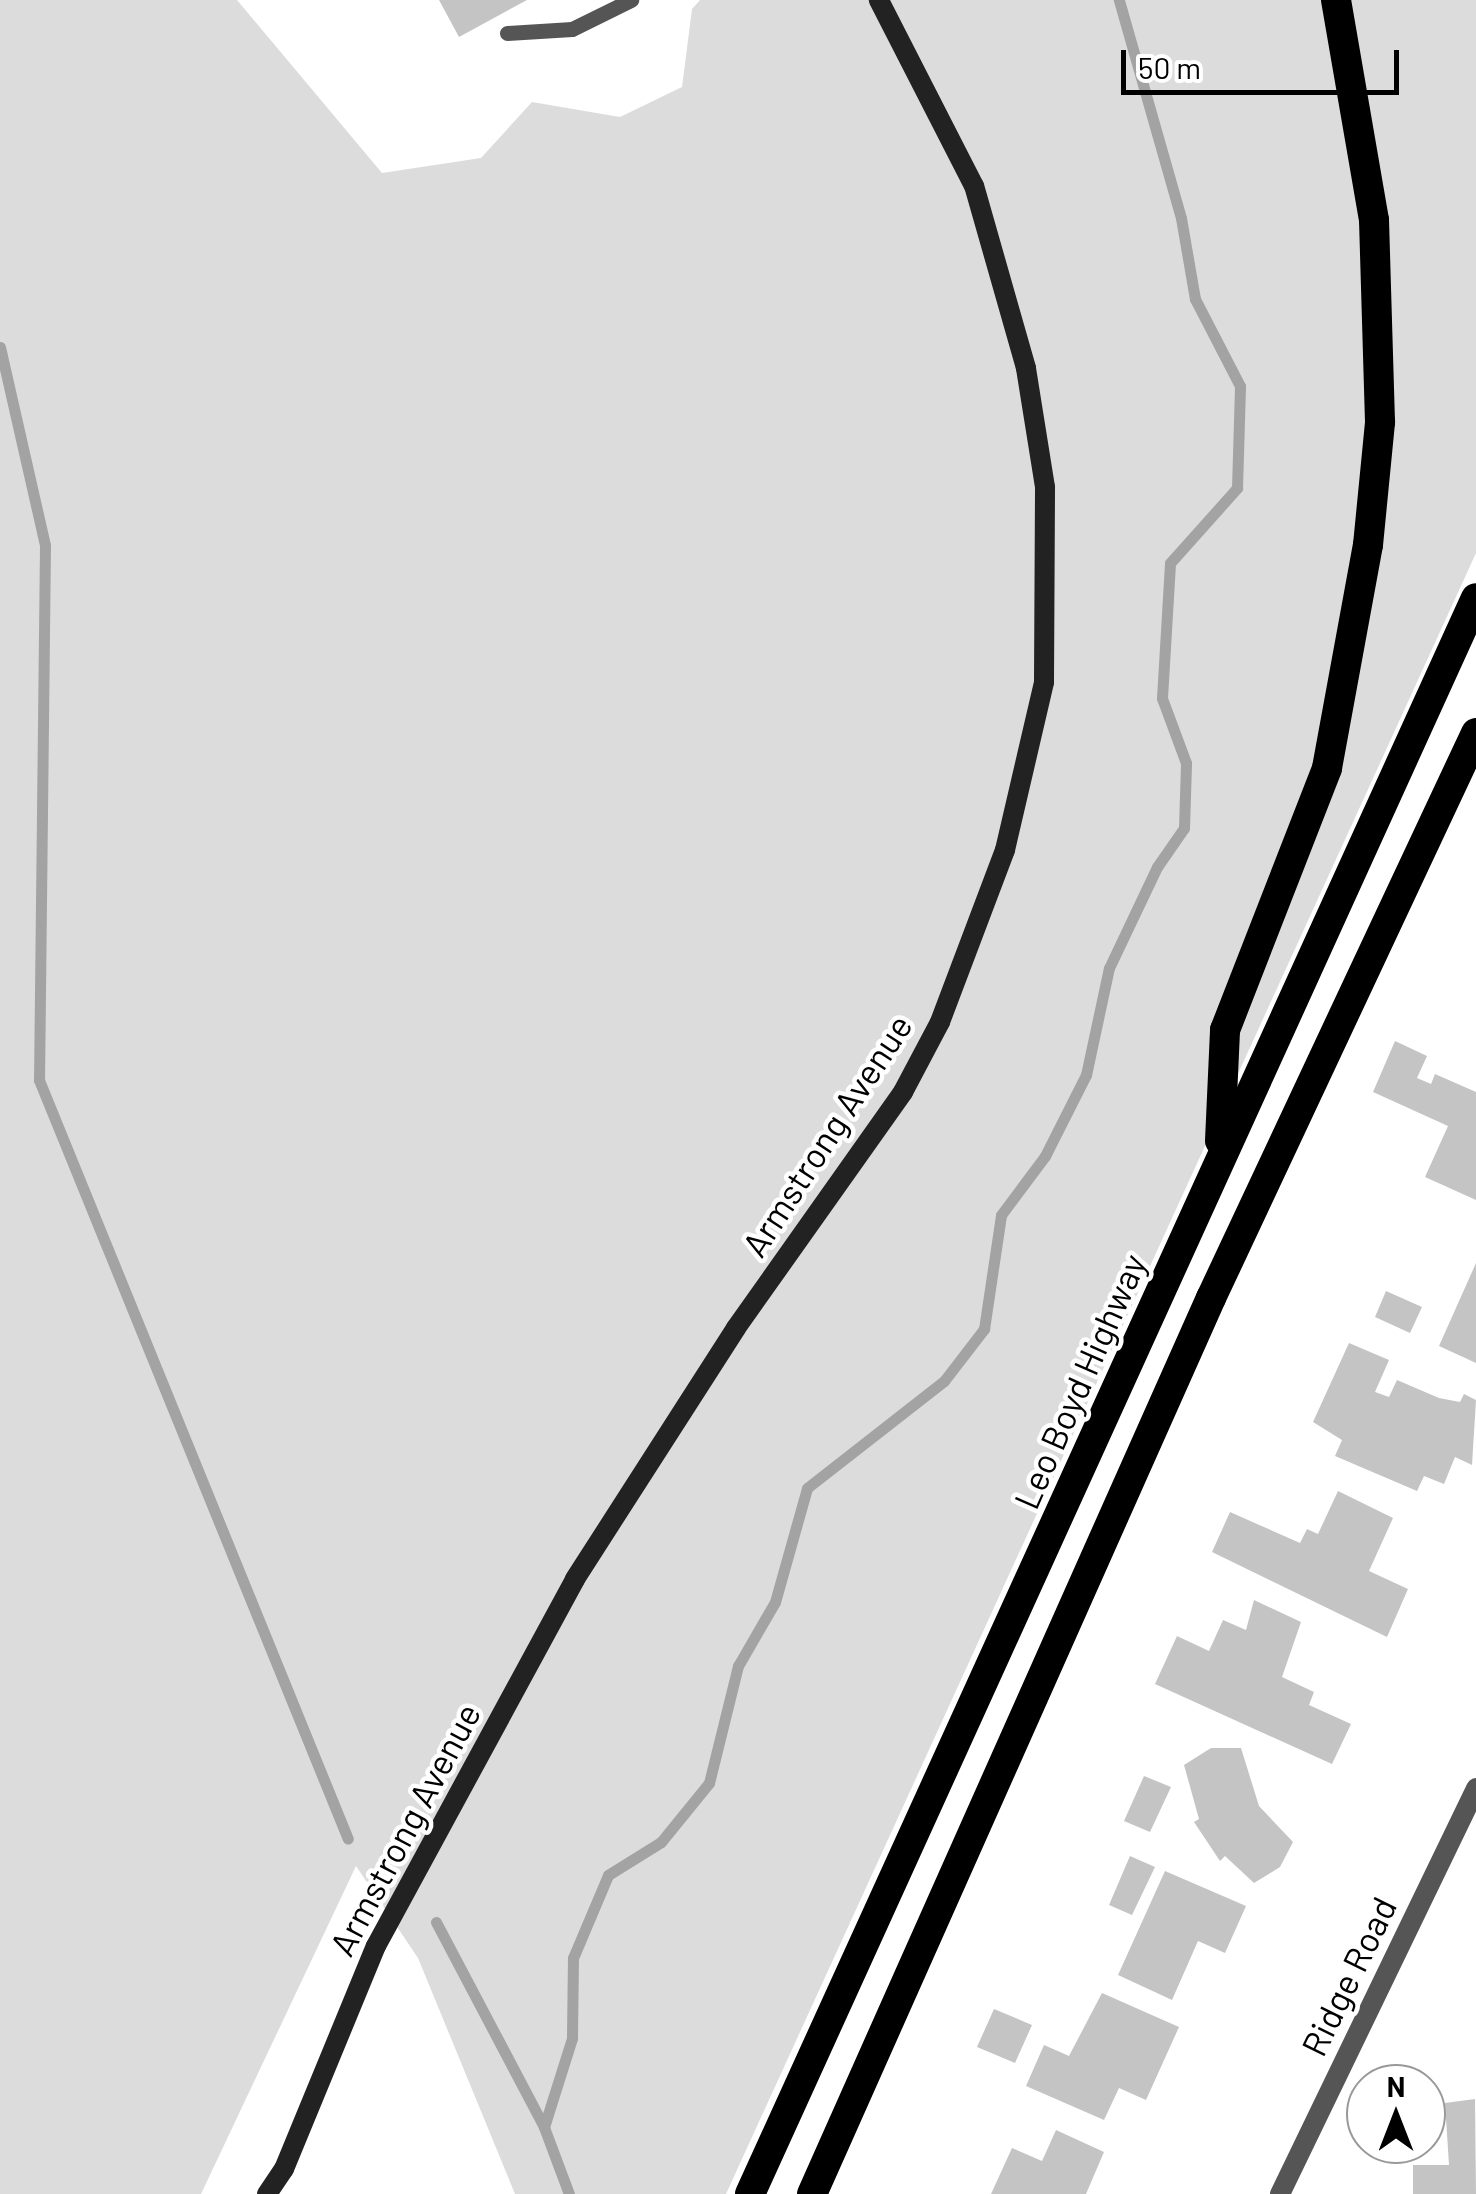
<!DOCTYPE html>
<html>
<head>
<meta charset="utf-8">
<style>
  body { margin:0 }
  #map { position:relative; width:1476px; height:2194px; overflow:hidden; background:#fff; font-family:Barlow,sans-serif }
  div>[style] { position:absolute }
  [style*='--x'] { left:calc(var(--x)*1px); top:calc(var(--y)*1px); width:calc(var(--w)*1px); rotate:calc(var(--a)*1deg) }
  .green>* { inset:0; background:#dcdcdc }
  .stream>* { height:11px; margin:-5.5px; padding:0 5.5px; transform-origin:5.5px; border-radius:5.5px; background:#a3a3a3 }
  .building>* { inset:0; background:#c4c4c4 }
  .lane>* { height:15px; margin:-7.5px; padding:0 7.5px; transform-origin:7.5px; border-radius:7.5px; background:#555 }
  .street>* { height:20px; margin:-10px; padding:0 10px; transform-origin:10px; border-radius:10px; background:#555 }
  .secondary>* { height:20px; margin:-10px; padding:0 10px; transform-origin:10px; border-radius:10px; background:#222 }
  .highway>* { height:30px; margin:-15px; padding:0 15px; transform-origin:15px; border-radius:15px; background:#000 }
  span { translate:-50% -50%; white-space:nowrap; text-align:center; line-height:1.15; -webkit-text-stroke:9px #fff; paint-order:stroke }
  .street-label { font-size:35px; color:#000 }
  .north { position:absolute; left:1346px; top:2064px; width:100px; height:100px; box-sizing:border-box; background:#fff; border:2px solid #999; border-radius:50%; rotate:0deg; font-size:28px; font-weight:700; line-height:40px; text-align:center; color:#000 }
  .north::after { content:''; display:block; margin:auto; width:35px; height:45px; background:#000; clip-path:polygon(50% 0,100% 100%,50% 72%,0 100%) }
  .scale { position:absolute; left:1121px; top:50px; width:278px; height:45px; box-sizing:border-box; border:5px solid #000; border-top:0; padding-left:12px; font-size:30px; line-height:35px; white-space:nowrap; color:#000; -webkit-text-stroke:8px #fff; paint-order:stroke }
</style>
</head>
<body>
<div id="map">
  <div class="green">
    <i style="clip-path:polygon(0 0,237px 0,382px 173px,481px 158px,532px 102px,620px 117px,682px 87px,692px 9px,700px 0,1476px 0,1476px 553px,726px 2194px,515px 2194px,418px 1958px,356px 1866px,201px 2194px,0 2194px)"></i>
  </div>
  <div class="stream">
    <i style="--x:0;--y:347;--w:203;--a:77.2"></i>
    <i style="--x:45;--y:545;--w:535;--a:90.64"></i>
    <i style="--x:39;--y:1080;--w:819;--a:67.85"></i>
    <i style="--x:436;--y:1922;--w:232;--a:62.2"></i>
    <i style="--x:569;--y:2194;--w:72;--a:-110.5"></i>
    <i style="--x:544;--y:2127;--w:93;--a:-72.5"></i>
    <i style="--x:572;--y:2038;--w:80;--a:-89.3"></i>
    <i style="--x:573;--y:1958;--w:90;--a:-67.1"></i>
    <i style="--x:608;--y:1875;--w:62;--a:-31.9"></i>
    <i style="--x:661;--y:1842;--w:76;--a:-50.9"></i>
    <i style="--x:709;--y:1783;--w:121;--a:-76.1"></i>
    <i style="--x:738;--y:1666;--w:74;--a:-60"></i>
    <i style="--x:775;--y:1602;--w:118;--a:-74.3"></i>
    <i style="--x:807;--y:1488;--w:174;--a:-38"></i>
    <i style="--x:944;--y:1381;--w:66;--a:-52.4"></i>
    <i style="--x:984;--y:1329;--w:115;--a:-81.5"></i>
    <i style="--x:1001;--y:1215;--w:74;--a:-53.3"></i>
    <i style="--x:1045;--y:1156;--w:91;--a:-63.2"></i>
    <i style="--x:1086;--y:1075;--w:109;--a:-77.9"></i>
    <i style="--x:1109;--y:968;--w:112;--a:-64.6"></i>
    <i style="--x:1157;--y:867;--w:47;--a:-55.3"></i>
    <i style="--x:1184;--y:828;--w:65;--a:-88.2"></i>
    <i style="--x:1186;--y:763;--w:69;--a:-110.3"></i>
    <i style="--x:1162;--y:698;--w:135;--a:-86.6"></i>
    <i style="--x:1170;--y:563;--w:101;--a:-48.2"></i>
    <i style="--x:1237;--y:488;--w:102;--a:-88.3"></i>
    <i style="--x:1240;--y:386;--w:98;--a:-117.3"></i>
    <i style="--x:1195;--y:299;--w:82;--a:-99.8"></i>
    <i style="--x:1181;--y:218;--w:227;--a:-105.9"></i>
  </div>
  <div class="building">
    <i style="clip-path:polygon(439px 0,527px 0,459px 37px)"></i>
    <i style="clip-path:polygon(1395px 1041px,1427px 1056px,1417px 1078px,1431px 1084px,1435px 1074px,1476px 1092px,1476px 1200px,1425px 1177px,1448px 1126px,1373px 1092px)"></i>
    <i style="clip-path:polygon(1476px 1263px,1476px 1363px,1439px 1346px)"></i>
    <i style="clip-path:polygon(1386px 1291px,1422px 1307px,1410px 1333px,1375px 1317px)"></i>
    <i style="clip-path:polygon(1349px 1343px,1389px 1360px,1375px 1392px,1389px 1397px,1397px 1380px,1439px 1398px,1460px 1402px,1464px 1394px,1476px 1400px,1472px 1465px,1455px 1457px,1444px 1484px,1424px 1476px,1417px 1491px,1335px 1456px,1342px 1440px,1313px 1422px)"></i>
    <i style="clip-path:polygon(1338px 1491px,1393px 1518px,1369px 1571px,1408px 1589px,1387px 1637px,1212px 1552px,1230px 1512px,1300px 1543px,1307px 1529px,1318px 1534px)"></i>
    <i style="clip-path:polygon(1254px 1600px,1301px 1622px,1282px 1677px,1314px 1692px,1309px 1705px,1351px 1724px,1332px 1764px,1155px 1684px,1177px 1636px,1209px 1651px,1223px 1620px,1246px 1630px)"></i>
    <i style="clip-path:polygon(1211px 1748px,1241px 1748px,1259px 1806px,1293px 1842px,1280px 1867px,1254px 1883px,1225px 1856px,1220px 1861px,1194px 1822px,1199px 1819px,1184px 1765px)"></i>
    <i style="clip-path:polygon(1144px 1776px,1171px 1787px,1150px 1832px,1124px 1821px)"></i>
    <i style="clip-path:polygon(1130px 1856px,1155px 1867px,1132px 1915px,1109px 1905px)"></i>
    <i style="clip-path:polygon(1165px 1871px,1246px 1906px,1225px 1953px,1198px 1941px,1172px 2000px,1118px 1975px)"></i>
    <i style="clip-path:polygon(1102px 1993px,1179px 2027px,1146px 2100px,1119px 2088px,1104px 2120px,1026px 2086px,1044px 2045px,1069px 2056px)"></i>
    <i style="clip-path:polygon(994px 2009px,1032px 2025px,1015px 2063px,977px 2047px)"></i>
    <i style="clip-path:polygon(1475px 2099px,1476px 2194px,1413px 2194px,1413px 2165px,1449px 2165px,1445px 2103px)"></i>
    <i style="clip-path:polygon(1056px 2130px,1104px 2152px,1086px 2194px,991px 2194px,1012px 2148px,1042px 2161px)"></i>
  </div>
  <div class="lane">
    <i style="--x:507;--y:33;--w:65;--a:-3.5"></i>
    <i style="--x:572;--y:29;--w:66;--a:-26.2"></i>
  </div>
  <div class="street">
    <i style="--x:1280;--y:2194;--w:451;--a:-64.2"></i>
  </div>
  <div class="secondary">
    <i style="--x:267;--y:2194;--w:30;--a:-56"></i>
    <i style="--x:284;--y:2169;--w:241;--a:-67.6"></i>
    <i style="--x:376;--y:1946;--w:417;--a:-61.5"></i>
    <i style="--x:575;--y:1579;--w:298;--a:-57.3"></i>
    <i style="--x:736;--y:1328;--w:289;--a:-54.7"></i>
    <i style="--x:903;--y:1092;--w:79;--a:-62.1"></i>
    <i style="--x:940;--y:1022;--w:184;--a:-69.3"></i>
    <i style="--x:1005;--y:850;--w:172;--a:-76.9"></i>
    <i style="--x:1044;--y:682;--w:195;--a:-89.7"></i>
    <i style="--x:1045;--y:487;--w:121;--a:-99.1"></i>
    <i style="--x:1026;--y:368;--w:189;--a:-105.9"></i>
    <i style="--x:974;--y:186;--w:209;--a:-117.1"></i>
  </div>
  <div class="highway">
    <i style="--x:1220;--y:1141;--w:111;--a:-87.4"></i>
    <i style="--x:1225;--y:1030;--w:281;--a:-68.7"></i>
    <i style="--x:1327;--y:768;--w:227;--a:-79.6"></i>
    <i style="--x:1368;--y:545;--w:124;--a:-84.4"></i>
    <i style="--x:1380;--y:422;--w:202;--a:-91.7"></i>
    <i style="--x:1374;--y:220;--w:223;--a:-99.8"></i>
    <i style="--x:750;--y:2194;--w:1753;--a:-65.54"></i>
    <i style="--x:812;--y:2194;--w:981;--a:-66"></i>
    <i style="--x:1211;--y:1298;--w:624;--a:-64.87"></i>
  </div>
  <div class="street-label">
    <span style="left:826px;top:1135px;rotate:-57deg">Armstrong Avenue</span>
    <span style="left:1079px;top:1381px;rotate:-66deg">Leo Boyd Highway</span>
    <span style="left:404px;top:1829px;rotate:-62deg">Armstrong Avenue</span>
    <span style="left:1348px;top:1976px;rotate:-64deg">Ridge Road</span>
  </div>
  <div class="north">N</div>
  <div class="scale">50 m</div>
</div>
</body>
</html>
